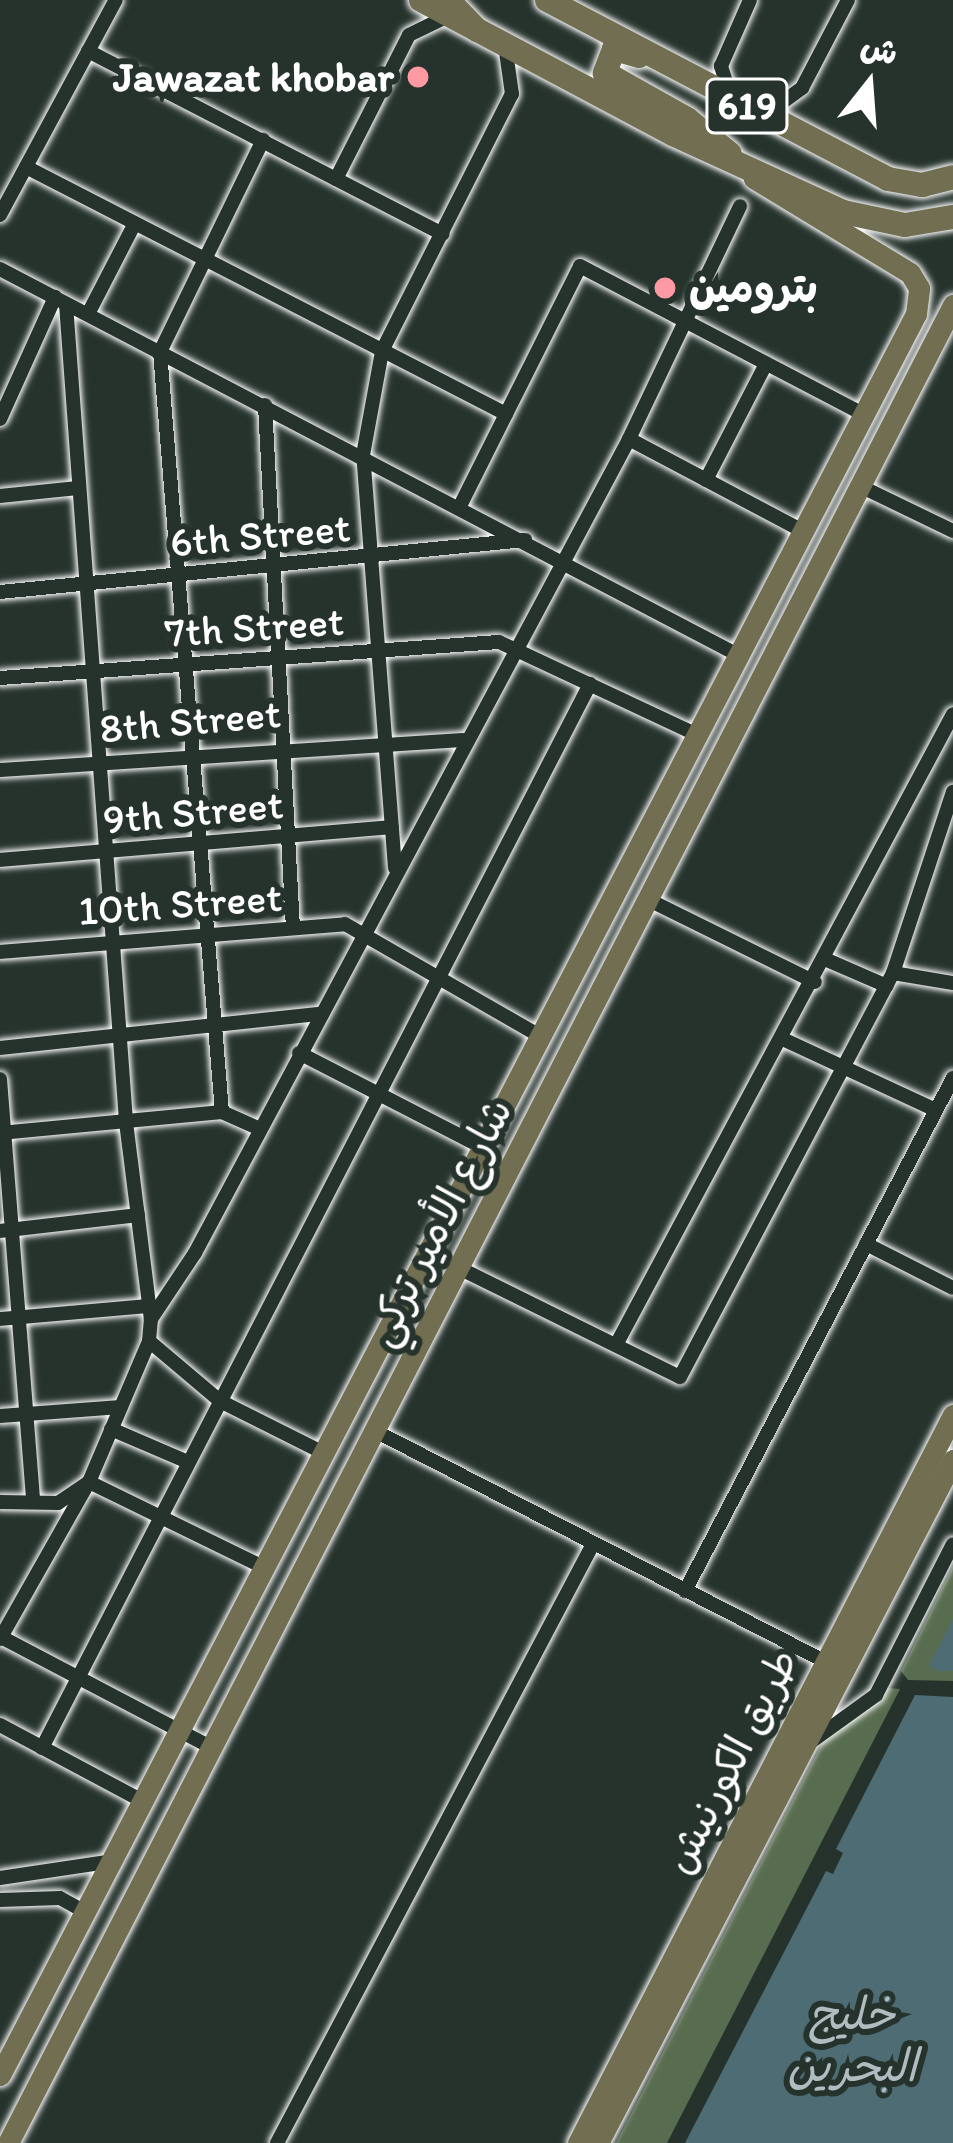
<!DOCTYPE html>
<html>
<head>
<meta charset="utf-8">
<style>
  body { margin:0 }
  #map { position:relative; width:953px; height:2143px; overflow:hidden; background:#26332d; font-family:Itim,"Playpen Sans Arabic",sans-serif }
  div>[style] { position:absolute }
  [style*='--x'] { left:calc(var(--x)*1px); top:calc(var(--y)*1px); width:calc(var(--w)*1px); rotate:calc(var(--a)*1deg) }
  .green>* { inset:0; background:#586c4f }
  .water>* { inset:0; background:#4e6c74 }
  .roads { filter:drop-shadow(0 0 3px #fff) drop-shadow(0 0 3px #fff) }
  .minor>* { height:14px; margin:-7px; padding:0 7px; transform-origin:7px; border-radius:7px; background:#26332d }
  .primary>* { height:21px; margin:-10.5px; padding:0 10.5px; transform-origin:10.5px; border-radius:10.5px; background:#726e52 }
  .trunk>* { height:24px; margin:-12px; padding:0 12px; transform-origin:12px; border-radius:12px; background:#726e52 }
  .motorway>* { height:24px; margin:-12px; padding:0 12px; transform-origin:12px; border-radius:12px; background:#726e52 }
  .dots>* { width:33px; height:33px; translate:-50% -50%; box-sizing:border-box; border:6px solid #26332d; border-radius:50% }
  span { translate:-50% -50%; white-space:nowrap; text-align:center; line-height:1.15; -webkit-text-stroke:12px #26332d; paint-order:stroke }
  .shield-label span { padding:3px 9px; background:#26332d; border:3px solid; border-radius:9px; -webkit-text-stroke-width:0 }
  .shield-label { font-size:39px; color:#fff; font-weight:700 }
  .poi-label { font-size:42px; color:#fff; font-weight:700 }
  .right { translate:-100% -50%; text-align:right }
  .left { translate:0 -50%; text-align:left }
  .street-label { font-size:42px; color:#fff }
  .water-label { font-size:45px; color:#afbdc0; font-style:italic }
  .north { position:absolute; left:809px; top:24px; width:120px; height:120px; -webkit-text-stroke:9px #26332d; paint-order:stroke; rotate:17deg; font-size:33px; font-weight:700; line-height:48px; text-align:center; color:#fff }
  .north::after { content:''; display:block; margin:auto; width:42px; height:54px; background:#fff; clip-path:polygon(50% 0,100% 100%,50% 72%,0 100%) }
</style>
</head>
<body>
<div id="map">
  <div class="green">
    <i style="clip-path:polygon(953px 1566px,953px 1681px,908px 1680px,901px 1671px)"></i>
    <i style="clip-path:polygon(887px 1688px,900px 1689px,667px 2143px,616px 2143px,826px 1736px)"></i>
  </div>
  <div class="water">
    <i style="clip-path:polygon(953px 1619px,953px 1671px,938px 1671px,929px 1666px)"></i>
    <i style="clip-path:polygon(915px 1695px,953px 1697px,953px 2143px,685px 2143px,826px 1871px,833px 1874px,843px 1853px,836px 1849px)"></i>
  </div>
  <div class="roads">
    <div class="minor">
      <i style="--x:88;--y:51;--w:399;--a:27.3"></i>
      <i style="--x:731;--y:97;--w:33;--a:-108"></i>
      <i style="--x:721;--y:66;--w:72;--a:-66.3"></i>
      <i style="--x:765;--y:115;--w:46;--a:-36.1"></i>
      <i style="--x:802;--y:88;--w:99;--a:-62.4"></i>
      <i style="--x:26;--y:167;--w:540;--a:27.23"></i>
      <i style="--x:336;--y:179;--w:161;--a:-63.1"></i>
      <i style="--x:409;--y:35;--w:43;--a:-26"></i>
      <i style="--x:0;--y:215;--w:244;--a:-61.7"></i>
      <i style="--x:0;--y:269;--w:831;--a:27.61"></i>
      <i style="--x:66;--y:304;--w:820;--a:85.8"></i>
      <i style="--x:126;--y:1122;--w:199;--a:82.8"></i>
      <i style="--x:88;--y:314;--w:102;--a:-62.7"></i>
      <i style="--x:265;--y:405;--w:524;--a:86.94"></i>
      <i style="--x:0;--y:419;--w:134;--a:-65.7"></i>
      <i style="--x:629;--y:439;--w:195;--a:27.9"></i>
      <i style="--x:706;--y:480;--w:131;--a:-62.7"></i>
      <i style="--x:858;--y:485;--w:106;--a:25.8"></i>
      <i style="--x:0;--y:496;--w:78;--a:-5.9"></i>
      <i style="--x:460;--y:506;--w:268;--a:-63.4"></i>
      <i style="--x:580;--y:266;--w:322;--a:27.6"></i>
      <i style="--x:0;--y:592;--w:528;--a:-5.66"></i>
      <i style="--x:0;--y:678;--w:500;--a:-4.13"></i>
      <i style="--x:499;--y:642;--w:214;--a:25.1"></i>
      <i style="--x:0;--y:770;--w:464;--a:-3.7"></i>
      <i style="--x:0;--y:860;--w:393;--a:-4.8"></i>
      <i style="--x:395;--y:868;--w:414;--a:-94.4"></i>
      <i style="--x:363;--y:455;--w:106;--a:-79.6"></i>
      <i style="--x:382;--y:351;--w:288;--a:-63.2"></i>
      <i style="--x:512;--y:94;--w:49;--a:-98.1"></i>
      <i style="--x:649;--y:900;--w:185;--a:26.3"></i>
      <i style="--x:0;--y:952;--w:346;--a:-4.6"></i>
      <i style="--x:345;--y:924;--w:223;--a:29.9"></i>
      <i style="--x:827;--y:960;--w:65;--a:23.4"></i>
      <i style="--x:893;--y:973;--w:61;--a:9.5"></i>
      <i style="--x:785;--y:1040;--w:166;--a:24.9"></i>
      <i style="--x:0;--y:1048;--w:322;--a:-6.1"></i>
      <i style="--x:299;--y:1053;--w:203;--a:27.2"></i>
      <i style="--x:0;--y:1079;--w:421;--a:85.5"></i>
      <i style="--x:222;--y:1112;--w:763;--a:-94.66"></i>
      <i style="--x:160;--y:352;--w:236;--a:-64.1"></i>
      <i style="--x:0;--y:1133;--w:223;--a:-5.4"></i>
      <i style="--x:222;--y:1112;--w:42;--a:24.1"></i>
      <i style="--x:0;--y:1231;--w:139;--a:-6.6"></i>
      <i style="--x:866;--y:1244;--w:97;--a:26.8"></i>
      <i style="--x:459;--y:1268;--w:246;--a:26.3"></i>
      <i style="--x:680;--y:1377;--w:457;--a:-62.2"></i>
      <i style="--x:893;--y:973;--w:191;--a:-71.7"></i>
      <i style="--x:0;--y:1319;--w:150;--a:-5"></i>
      <i style="--x:149;--y:1341;--w:93;--a:40.2"></i>
      <i style="--x:220;--y:1401;--w:116;--a:26.6"></i>
      <i style="--x:616;--y:1345;--w:715;--a:-61.89"></i>
      <i style="--x:0;--y:1416;--w:121;--a:-4.3"></i>
      <i style="--x:111;--y:1429;--w:84;--a:23.2"></i>
      <i style="--x:375;--y:1431;--w:507;--a:27.12"></i>
      <i style="--x:0;--y:1502;--w:58;--a:1"></i>
      <i style="--x:58;--y:1503;--w:37;--a:-34"></i>
      <i style="--x:89;--y:1482;--w:196;--a:26"></i>
      <i style="--x:685;--y:1591;--w:579;--a:-62.42"></i>
      <i style="--x:1;--y:1637;--w:238;--a:27.7"></i>
      <i style="--x:0;--y:1639;--w:180;--a:-60.5"></i>
      <i style="--x:89;--y:1482;--w:153;--a:-66.9"></i>
      <i style="--x:149;--y:1341;--w:22;--a:-85"></i>
      <i style="--x:151;--y:1319;--w:79;--a:-56.3"></i>
      <i style="--x:195;--y:1253;--w:922;--a:-61.93"></i>
      <i style="--x:629;--y:439;--w:258;--a:-64.5"></i>
      <i style="--x:0;--y:1725;--w:163;--a:28.1"></i>
      <i style="--x:808;--y:1744;--w:84;--a:-35.8"></i>
      <i style="--x:876;--y:1695;--w:169;--a:-63"></i>
      <i style="--x:42;--y:1748;--w:1197;--a:-62.75"></i>
      <i style="--x:0;--y:1878;--w:115;--a:-8.5"></i>
      <i style="--x:0;--y:1900;--w:60;--a:-1.9"></i>
      <i style="--x:60;--y:1898;--w:26;--a:29"></i>
      <i style="--x:277;--y:2143;--w:677;--a:-62.19"></i>
    </div>
    <div class="primary">
      <i style="--x:0;--y:2075;--w:1985;--a:-62.52"></i>
      <i style="--x:916;--y:314;--w:26;--a:-83"></i>
      <i style="--x:919;--y:288;--w:17;--a:-121"></i>
      <i style="--x:910;--y:273;--w:183;--a:-148.7"></i>
      <i style="--x:8;--y:2143;--w:2067;--a:-62.79"></i>
      <i style="--x:578;--y:2143;--w:819;--a:-62.75"></i>
      <i style="--x:598;--y:2143;--w:770;--a:-62.54"></i>
    </div>
    <div class="trunk">
      <i style="--x:421;--y:0;--w:285;--a:28"></i>
      <i style="--x:673;--y:134;--w:187;--a:24.6"></i>
      <i style="--x:843;--y:212;--w:63;--a:11.8"></i>
      <i style="--x:905;--y:225;--w:49;--a:-9.5"></i>
      <i style="--x:547;--y:0;--w:385;--a:27.7"></i>
      <i style="--x:888;--y:179;--w:35;--a:10"></i>
      <i style="--x:922;--y:185;--w:32;--a:-14"></i>
      <i style="--x:639;--y:56;--w:26;--a:-164"></i>
      <i style="--x:614;--y:49;--w:26;--a:111"></i>
      <i style="--x:605;--y:73;--w:94;--a:29.3"></i>
      <i style="--x:687;--y:119;--w:55;--a:39.1"></i>
    </div>
    <div class="motorway">
      <i style="--x:448;--y:0;--w:42;--a:46"></i>
    </div>
  </div>
  <div class="dots">
    <i style="left:418px;top:77px;background:#ff9aa2"></i>
    <i style="left:665px;top:288px;background:#ff9aa2"></i>
  </div>
  <div class="shield-label">
    <span style="left:747px;top:106px">619</span>
  </div>
  <div class="poi-label">
    <span class="right" style="left:394px;top:77px">Jawazat khobar</span>
    <span class="left" style="left:689px;top:288px">بترومين</span>
  </div>
  <div class="street-label">
    <span style="left:260px;top:535px;rotate:-5deg">6th Street</span>
    <span style="left:254px;top:627px;rotate:-4deg">7th Street</span>
    <span style="left:190px;top:721px;rotate:-5deg">8th Street</span>
    <span style="left:193px;top:812px;rotate:-5deg">9th Street</span>
    <span style="left:180px;top:904px;rotate:-4deg">10th Street</span>
    <span style="left:439px;top:1222px;rotate:-63deg">شارع الأمير تركي</span>
    <span style="left:731px;top:1761px;rotate:-63deg">طريق الكورنيش</span>
  </div>
  <div class="water-label">
    <span style="left:852px;top:2040px">خليج<br>البحرين</span>
  </div>
  <div class="north">ش</div>
</div>
</body>
</html>
